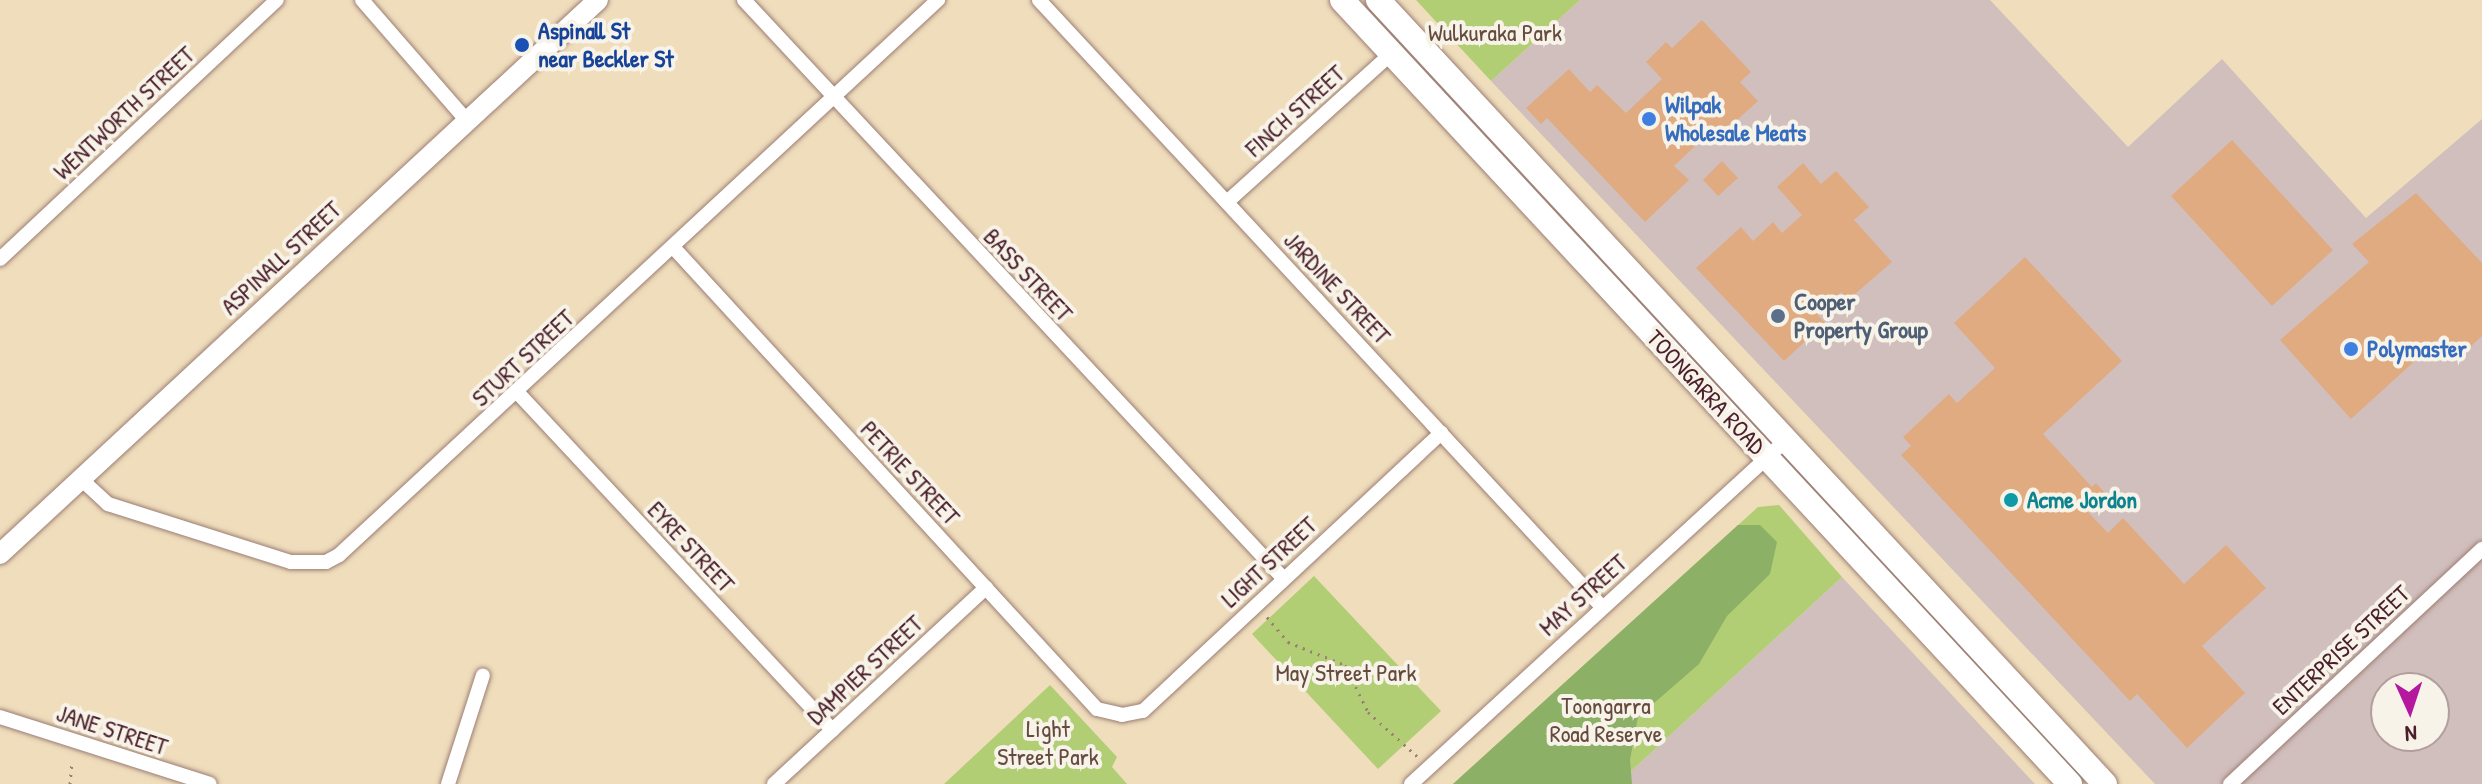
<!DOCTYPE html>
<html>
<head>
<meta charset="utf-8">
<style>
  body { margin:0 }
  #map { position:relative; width:2482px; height:784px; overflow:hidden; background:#efddbc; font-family:"Patrick Hand",sans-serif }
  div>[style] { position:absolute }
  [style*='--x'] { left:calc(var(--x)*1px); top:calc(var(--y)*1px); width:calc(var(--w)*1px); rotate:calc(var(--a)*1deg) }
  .industrial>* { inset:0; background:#d1bfbd }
  .green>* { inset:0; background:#b1ce75 }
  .forest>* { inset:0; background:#8cb166 }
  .building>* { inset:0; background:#e0ab81 }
  .path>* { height:3px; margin-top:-1.5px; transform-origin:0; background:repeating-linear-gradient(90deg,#9c7e74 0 2px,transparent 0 8px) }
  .roads { filter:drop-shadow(0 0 2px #9c7e74) drop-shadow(0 0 2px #9c7e74) }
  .street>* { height:14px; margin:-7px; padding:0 7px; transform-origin:7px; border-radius:7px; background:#fff }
  .secondary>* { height:20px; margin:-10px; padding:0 10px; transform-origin:10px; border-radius:10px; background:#fff }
  .primary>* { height:24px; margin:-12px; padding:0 12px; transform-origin:12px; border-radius:12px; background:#fff }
  .dots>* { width:22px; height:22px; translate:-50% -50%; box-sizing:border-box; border:4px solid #f7f3e8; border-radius:50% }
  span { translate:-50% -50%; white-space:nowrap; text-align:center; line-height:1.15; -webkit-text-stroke:8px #f7f3e8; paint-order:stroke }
  .transit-label { font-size:24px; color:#164399; font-weight:700 }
  .left { translate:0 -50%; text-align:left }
  .park-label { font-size:24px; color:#644b3e }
  .shop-label { font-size:24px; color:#366cbe; font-weight:700 }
  .street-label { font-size:24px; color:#4a1f2b }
  .service-label { font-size:24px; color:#4e5e75; font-weight:700 }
  .culture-label { font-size:24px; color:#0d838f; font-weight:700 }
  .north { position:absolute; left:2370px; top:672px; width:80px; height:80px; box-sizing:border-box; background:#f7f3e8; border:2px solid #b29e9c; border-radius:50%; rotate:177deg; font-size:22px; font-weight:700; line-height:32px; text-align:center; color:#4a1f2b }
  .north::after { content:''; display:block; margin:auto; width:28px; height:36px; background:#b5179e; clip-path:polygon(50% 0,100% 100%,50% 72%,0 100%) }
</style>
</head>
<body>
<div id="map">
  <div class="industrial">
    <i style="clip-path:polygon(evenodd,1580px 0,1990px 0,2128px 147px,2222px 59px,2366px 218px,2482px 119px,2482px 784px,2155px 784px,1491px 81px,1580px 0,2386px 688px,2434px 688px,2434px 736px,2386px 736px,2386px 688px)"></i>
    <i style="clip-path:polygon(1842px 577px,2035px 784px,1617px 784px)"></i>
  </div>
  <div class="green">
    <i style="clip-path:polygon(1416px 0,1580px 0,1491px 81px)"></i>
    <i style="clip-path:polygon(1779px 505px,1842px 577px,1617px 784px,1453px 784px,1758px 507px)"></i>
    <i style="clip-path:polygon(1314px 576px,1441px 711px,1378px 769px,1252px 634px)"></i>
    <i style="clip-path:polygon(1050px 685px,1117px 757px,1112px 767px,1127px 784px,944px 784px)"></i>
  </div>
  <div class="forest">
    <i style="clip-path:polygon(1738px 525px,1760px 525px,1777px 542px,1770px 574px,1727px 616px,1699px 664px,1638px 717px,1630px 760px,1632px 784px,1453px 784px)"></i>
  </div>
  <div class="building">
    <i style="clip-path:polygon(1702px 20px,1751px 72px,1740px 82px,1758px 101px,1715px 140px,1709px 133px,1674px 166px,1689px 180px,1645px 222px,1547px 118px,1541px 124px,1526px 108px,1569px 69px,1590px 92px,1597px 85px,1626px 113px,1662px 79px,1646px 62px,1666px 42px,1672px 48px)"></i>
    <i style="clip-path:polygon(2232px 140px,2333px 250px,2272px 306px,2171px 196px)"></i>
    <i style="clip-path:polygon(1722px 161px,1738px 178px,1718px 196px,1703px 180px)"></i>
    <i style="clip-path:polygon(1803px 163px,1821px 184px,1836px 171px,1869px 207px,1854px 220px,1892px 262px,1848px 300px,1841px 292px,1817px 314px,1825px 323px,1784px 361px,1696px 268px,1741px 227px,1753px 241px,1773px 222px,1782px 233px,1802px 215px,1777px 187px)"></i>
    <i style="clip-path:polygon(2416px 193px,2482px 263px,2482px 336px,2457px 359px,2439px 339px,2351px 419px,2280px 340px,2369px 262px,2352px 244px)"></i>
    <i style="clip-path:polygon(2025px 257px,2122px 361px,2043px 434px,2092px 487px,2096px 483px,2107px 495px,2088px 512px,2108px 533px,2123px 518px,2184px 584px,2226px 545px,2266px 588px,2202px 646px,2245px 693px,2187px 748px,2137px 694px,2130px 701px,1901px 455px,1911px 446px,1903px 437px,1949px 394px,1957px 403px,1995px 368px,1954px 323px)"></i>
  </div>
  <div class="path">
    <i style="--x:1267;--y:617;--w:33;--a:50"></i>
    <i style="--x:1288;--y:642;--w:61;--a:22"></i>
    <i style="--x:1345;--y:665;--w:52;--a:63.9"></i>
    <i style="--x:1368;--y:712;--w:67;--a:42"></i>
    <i style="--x:70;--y:784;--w:22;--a:-85"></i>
  </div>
  <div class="roads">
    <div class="street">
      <i style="--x:362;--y:0;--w:160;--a:49"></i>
      <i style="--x:744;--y:0;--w:790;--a:47"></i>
      <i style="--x:1039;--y:0;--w:828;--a:47.15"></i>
      <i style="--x:1227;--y:202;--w:222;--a:-42.1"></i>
      <i style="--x:673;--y:247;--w:627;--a:47.46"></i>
      <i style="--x:1097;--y:709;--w:26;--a:13"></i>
      <i style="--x:1122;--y:715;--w:21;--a:-11"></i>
      <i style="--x:1143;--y:711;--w:408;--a:-43"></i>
      <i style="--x:0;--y:259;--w:379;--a:-43.1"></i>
      <i style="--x:518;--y:393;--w:461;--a:47"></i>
      <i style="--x:81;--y:479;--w:37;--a:43"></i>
      <i style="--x:108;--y:504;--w:192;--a:17.6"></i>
      <i style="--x:291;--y:562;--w:35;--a:0"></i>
      <i style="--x:326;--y:562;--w:15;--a:-28"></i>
      <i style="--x:339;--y:555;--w:817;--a:-42.82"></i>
      <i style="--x:0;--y:717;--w:220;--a:17.7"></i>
      <i style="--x:448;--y:784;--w:114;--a:-72.2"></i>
      <i style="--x:774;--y:784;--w:289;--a:-42.8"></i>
      <i style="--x:1411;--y:784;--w:507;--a:-42.52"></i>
      <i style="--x:2230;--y:784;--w:345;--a:-43"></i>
    </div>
    <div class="secondary">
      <i style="--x:0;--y:554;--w:815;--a:-42.81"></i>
    </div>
    <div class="primary">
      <i style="--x:1342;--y:0;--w:1070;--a:47.12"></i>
      <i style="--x:1378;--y:0;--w:1069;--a:47.16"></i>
    </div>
  </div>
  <div class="dots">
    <i style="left:522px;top:45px;background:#1a4fb4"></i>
    <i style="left:1649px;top:119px;background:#3f7fe0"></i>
    <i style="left:1778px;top:316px;background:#5c6f8a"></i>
    <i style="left:2351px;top:349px;background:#3f7fe0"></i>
    <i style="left:2011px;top:500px;background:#0f9aa8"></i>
  </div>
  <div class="transit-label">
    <span class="left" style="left:538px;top:45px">Aspinall St<br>near Beckler St</span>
  </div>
  <div class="park-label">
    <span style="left:1495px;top:33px">Wulkuraka Park</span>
    <span style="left:1346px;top:673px">May Street Park</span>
    <span style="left:1606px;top:720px">Toongarra<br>Road Reserve</span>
    <span style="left:1048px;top:743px">Light<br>Street Park</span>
  </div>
  <div class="shop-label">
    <span class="left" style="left:1665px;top:119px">Wilpak<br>Wholesale Meats</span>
    <span class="left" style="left:2367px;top:349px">Polymaster</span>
  </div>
  <div class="street-label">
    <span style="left:1295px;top:111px;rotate:-42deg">FINCH STREET</span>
    <span style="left:124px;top:113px;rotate:-43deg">WENTWORTH STREET</span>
    <span style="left:281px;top:258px;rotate:-43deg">ASPINALL STREET</span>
    <span style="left:1028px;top:275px;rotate:47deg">BASS STREET</span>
    <span style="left:1337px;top:288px;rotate:47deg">JARDINE STREET</span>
    <span style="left:523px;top:358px;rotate:-43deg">STURT STREET</span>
    <span style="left:1706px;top:392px;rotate:47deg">TOONGARRA ROAD</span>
    <span style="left:910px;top:473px;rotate:47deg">PETRIE STREET</span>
    <span style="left:691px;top:547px;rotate:47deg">EYRE STREET</span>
    <span style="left:1269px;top:562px;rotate:-43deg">LIGHT STREET</span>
    <span style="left:1583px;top:595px;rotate:-42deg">MAY STREET</span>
    <span style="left:2341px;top:650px;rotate:-43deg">ENTERPRISE STREET</span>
    <span style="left:865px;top:670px;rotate:-43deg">DAMPIER STREET</span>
    <span style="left:112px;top:730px;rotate:18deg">JANE STREET</span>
  </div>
  <div class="service-label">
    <span class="left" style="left:1794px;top:316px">Cooper<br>Property Group</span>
  </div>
  <div class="culture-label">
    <span class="left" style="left:2027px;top:500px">Acme Jordon</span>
  </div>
  <div class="north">N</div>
</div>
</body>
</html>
